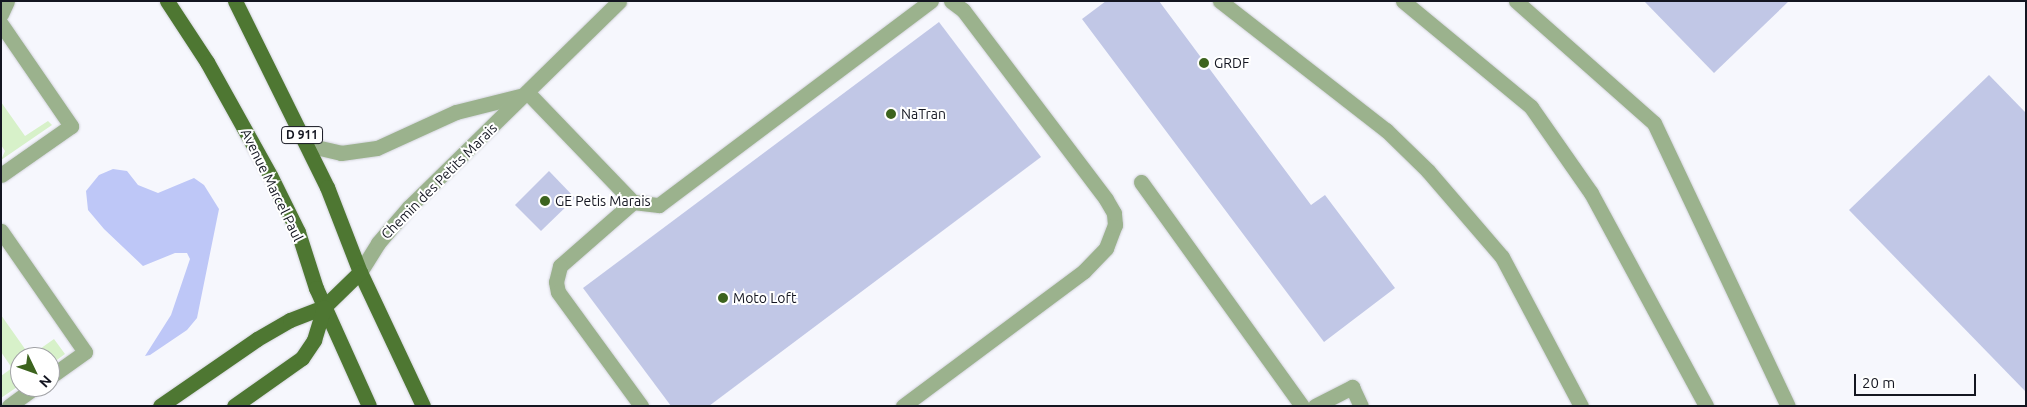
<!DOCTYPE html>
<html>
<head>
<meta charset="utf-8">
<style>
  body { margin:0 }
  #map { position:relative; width:2027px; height:407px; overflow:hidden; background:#f6f7fd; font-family:Ubuntu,sans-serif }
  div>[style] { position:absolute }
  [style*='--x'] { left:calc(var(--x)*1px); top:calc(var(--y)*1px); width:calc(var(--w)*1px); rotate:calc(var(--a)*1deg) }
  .green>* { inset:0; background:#d7f1c9 }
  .water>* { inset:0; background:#bec7f7 }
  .building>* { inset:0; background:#c1c7e6 }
  .roads { filter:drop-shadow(0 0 1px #d2d3da) drop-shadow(0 0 1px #d2d3da) }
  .minor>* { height:15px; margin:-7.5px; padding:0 7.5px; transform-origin:7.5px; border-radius:7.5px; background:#9bb28d }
  .major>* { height:15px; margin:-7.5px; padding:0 7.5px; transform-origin:7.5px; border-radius:7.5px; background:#4e7732 }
  .dots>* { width:14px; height:14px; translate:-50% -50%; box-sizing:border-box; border:2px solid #fff; border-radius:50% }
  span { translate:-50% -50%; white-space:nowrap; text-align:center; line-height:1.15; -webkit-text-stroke:4px #fff; paint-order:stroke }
  .shield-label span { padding:1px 4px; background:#fff; border:1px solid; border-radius:4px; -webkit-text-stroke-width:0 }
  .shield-label { font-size:12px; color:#141621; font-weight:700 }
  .poi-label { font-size:14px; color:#141621 }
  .left { translate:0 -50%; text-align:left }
  .street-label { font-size:14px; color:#141621 }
  .frame { position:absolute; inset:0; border:2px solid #141621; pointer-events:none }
  .north { position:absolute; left:10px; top:347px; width:50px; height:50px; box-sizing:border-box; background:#fff; border:1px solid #a1a2a6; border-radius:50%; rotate:132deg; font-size:14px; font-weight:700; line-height:20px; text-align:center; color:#141621 }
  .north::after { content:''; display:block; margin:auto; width:18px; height:22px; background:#3c631e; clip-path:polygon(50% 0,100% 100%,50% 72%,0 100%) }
  .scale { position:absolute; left:1854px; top:374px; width:122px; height:22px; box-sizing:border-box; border:2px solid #141621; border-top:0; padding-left:6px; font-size:15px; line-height:18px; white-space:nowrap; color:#141621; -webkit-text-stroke:4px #fff; paint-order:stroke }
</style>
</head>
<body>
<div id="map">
  <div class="green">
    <i style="clip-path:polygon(1px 102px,25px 136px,48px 121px,52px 125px,1px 160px,5px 151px,1px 145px)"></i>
    <i style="clip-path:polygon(1px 315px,30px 356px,54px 339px,65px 354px,50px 365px,50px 357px,20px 357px,20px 385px,1px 398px,1px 376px,12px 368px,1px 352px)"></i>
  </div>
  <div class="water">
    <i style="clip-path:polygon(113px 169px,127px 171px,138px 185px,158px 193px,194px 178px,204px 185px,219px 209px,197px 318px,187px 330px,150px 355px,145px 356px,171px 315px,190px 259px,187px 253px,175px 253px,143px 266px,104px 229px,88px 210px,86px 191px,99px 175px)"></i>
  </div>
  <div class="building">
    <i style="clip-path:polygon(1106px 1px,1159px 1px,1311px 205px,1325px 195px,1395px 288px,1324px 342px,1082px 19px)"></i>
    <i style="clip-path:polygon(1644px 1px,1789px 1px,1714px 73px)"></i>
    <i style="clip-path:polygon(939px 22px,1041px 157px,709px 406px,671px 406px,583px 288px)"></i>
    <i style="clip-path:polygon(1989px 75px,2026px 113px,2026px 392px,1849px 210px)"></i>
    <i style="clip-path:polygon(549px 171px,575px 198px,541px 231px,515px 205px)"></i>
  </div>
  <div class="roads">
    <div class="minor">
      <i style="--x:1220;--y:1;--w:210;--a:37.9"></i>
      <i style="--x:1386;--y:130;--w:59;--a:44.3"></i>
      <i style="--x:1428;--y:171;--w:113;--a:49.3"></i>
      <i style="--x:1502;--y:257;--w:169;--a:62.1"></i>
      <i style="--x:1403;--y:1;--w:166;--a:39.6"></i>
      <i style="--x:1531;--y:107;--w:105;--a:55.1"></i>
      <i style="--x:1591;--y:193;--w:242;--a:61.6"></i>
      <i style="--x:1516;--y:1;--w:184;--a:41.5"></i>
      <i style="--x:1654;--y:123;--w:313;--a:64.7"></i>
      <i style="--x:1;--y:14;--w:14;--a:-65"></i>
      <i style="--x:1;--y:24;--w:124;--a:55.5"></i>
      <i style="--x:71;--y:126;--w:85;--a:145"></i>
      <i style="--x:527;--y:92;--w:153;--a:46.1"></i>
      <i style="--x:633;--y:202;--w:26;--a:7"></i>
      <i style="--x:659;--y:205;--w:340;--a:-36.9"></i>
      <i style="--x:307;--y:145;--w:35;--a:13"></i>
      <i style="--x:341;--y:153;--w:36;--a:-8"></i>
      <i style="--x:377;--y:148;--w:87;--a:-24.5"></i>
      <i style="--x:456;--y:112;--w:70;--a:-14"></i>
      <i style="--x:1141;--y:182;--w:276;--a:54.3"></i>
      <i style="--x:633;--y:202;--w:97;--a:138.8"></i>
      <i style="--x:560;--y:266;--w:16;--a:104"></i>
      <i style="--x:556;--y:282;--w:10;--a:79"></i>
      <i style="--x:558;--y:292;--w:141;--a:53.9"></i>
      <i style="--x:1;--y:231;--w:147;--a:55.2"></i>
      <i style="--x:85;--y:352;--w:43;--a:144.5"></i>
      <i style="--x:360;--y:272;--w:34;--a:-58"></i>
      <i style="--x:378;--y:243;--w:48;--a:-49.3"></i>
      <i style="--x:409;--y:207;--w:294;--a:-44.4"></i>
      <i style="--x:9;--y:406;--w:32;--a:-36"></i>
      <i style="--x:903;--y:406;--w:226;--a:-36.7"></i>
      <i style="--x:1084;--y:271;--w:32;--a:-46"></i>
      <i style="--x:1106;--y:248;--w:25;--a:-69"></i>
      <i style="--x:1115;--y:225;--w:12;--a:-95"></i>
      <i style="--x:1114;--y:213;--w:16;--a:-120"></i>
      <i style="--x:1106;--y:199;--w:237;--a:-127.1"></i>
      <i style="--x:963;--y:10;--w:15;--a:-143"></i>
      <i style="--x:1315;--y:406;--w:42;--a:-27.2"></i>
      <i style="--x:1352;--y:387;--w:21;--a:65"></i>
    </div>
    <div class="major">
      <i style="--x:167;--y:1;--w:73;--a:56.7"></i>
      <i style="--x:207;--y:62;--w:129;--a:60.9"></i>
      <i style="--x:270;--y:175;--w:64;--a:63.8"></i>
      <i style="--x:298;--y:232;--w:59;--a:72.2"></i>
      <i style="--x:316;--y:288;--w:129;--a:65.8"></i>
      <i style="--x:235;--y:1;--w:208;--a:63.7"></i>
      <i style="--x:327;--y:187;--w:91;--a:68.8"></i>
      <i style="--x:360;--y:272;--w:148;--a:64.8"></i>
      <i style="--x:160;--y:406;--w:118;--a:-34.6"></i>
      <i style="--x:257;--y:339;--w:38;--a:-30"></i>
      <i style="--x:290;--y:320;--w:36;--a:-21"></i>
      <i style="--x:324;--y:307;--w:50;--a:-44.2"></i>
      <i style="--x:234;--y:406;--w:83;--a:-35.2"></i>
      <i style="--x:302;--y:358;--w:22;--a:-56"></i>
      <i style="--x:314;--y:340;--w:34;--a:-73"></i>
    </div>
  </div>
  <div class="dots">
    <i style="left:1204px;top:63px;background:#3c631e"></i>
    <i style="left:891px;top:114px;background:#3c631e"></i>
    <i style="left:545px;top:201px;background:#3c631e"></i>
    <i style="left:723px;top:298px;background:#3c631e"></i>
  </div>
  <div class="shield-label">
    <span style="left:302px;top:135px">D 911</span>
  </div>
  <div class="poi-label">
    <span class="left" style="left:1214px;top:63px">GRDF</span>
    <span class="left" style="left:901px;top:114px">NaTran</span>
    <span class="left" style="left:555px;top:201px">GE Petis Marais</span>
    <span class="left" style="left:733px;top:298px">Moto Loft</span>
  </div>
  <div class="street-label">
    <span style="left:439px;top:181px;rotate:-45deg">Chemin des Petits Marais</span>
    <span style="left:272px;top:185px;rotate:64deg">Avenue Marcel Paul</span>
  </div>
  <div class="frame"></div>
  <div class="north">N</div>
  <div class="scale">20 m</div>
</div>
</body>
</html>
